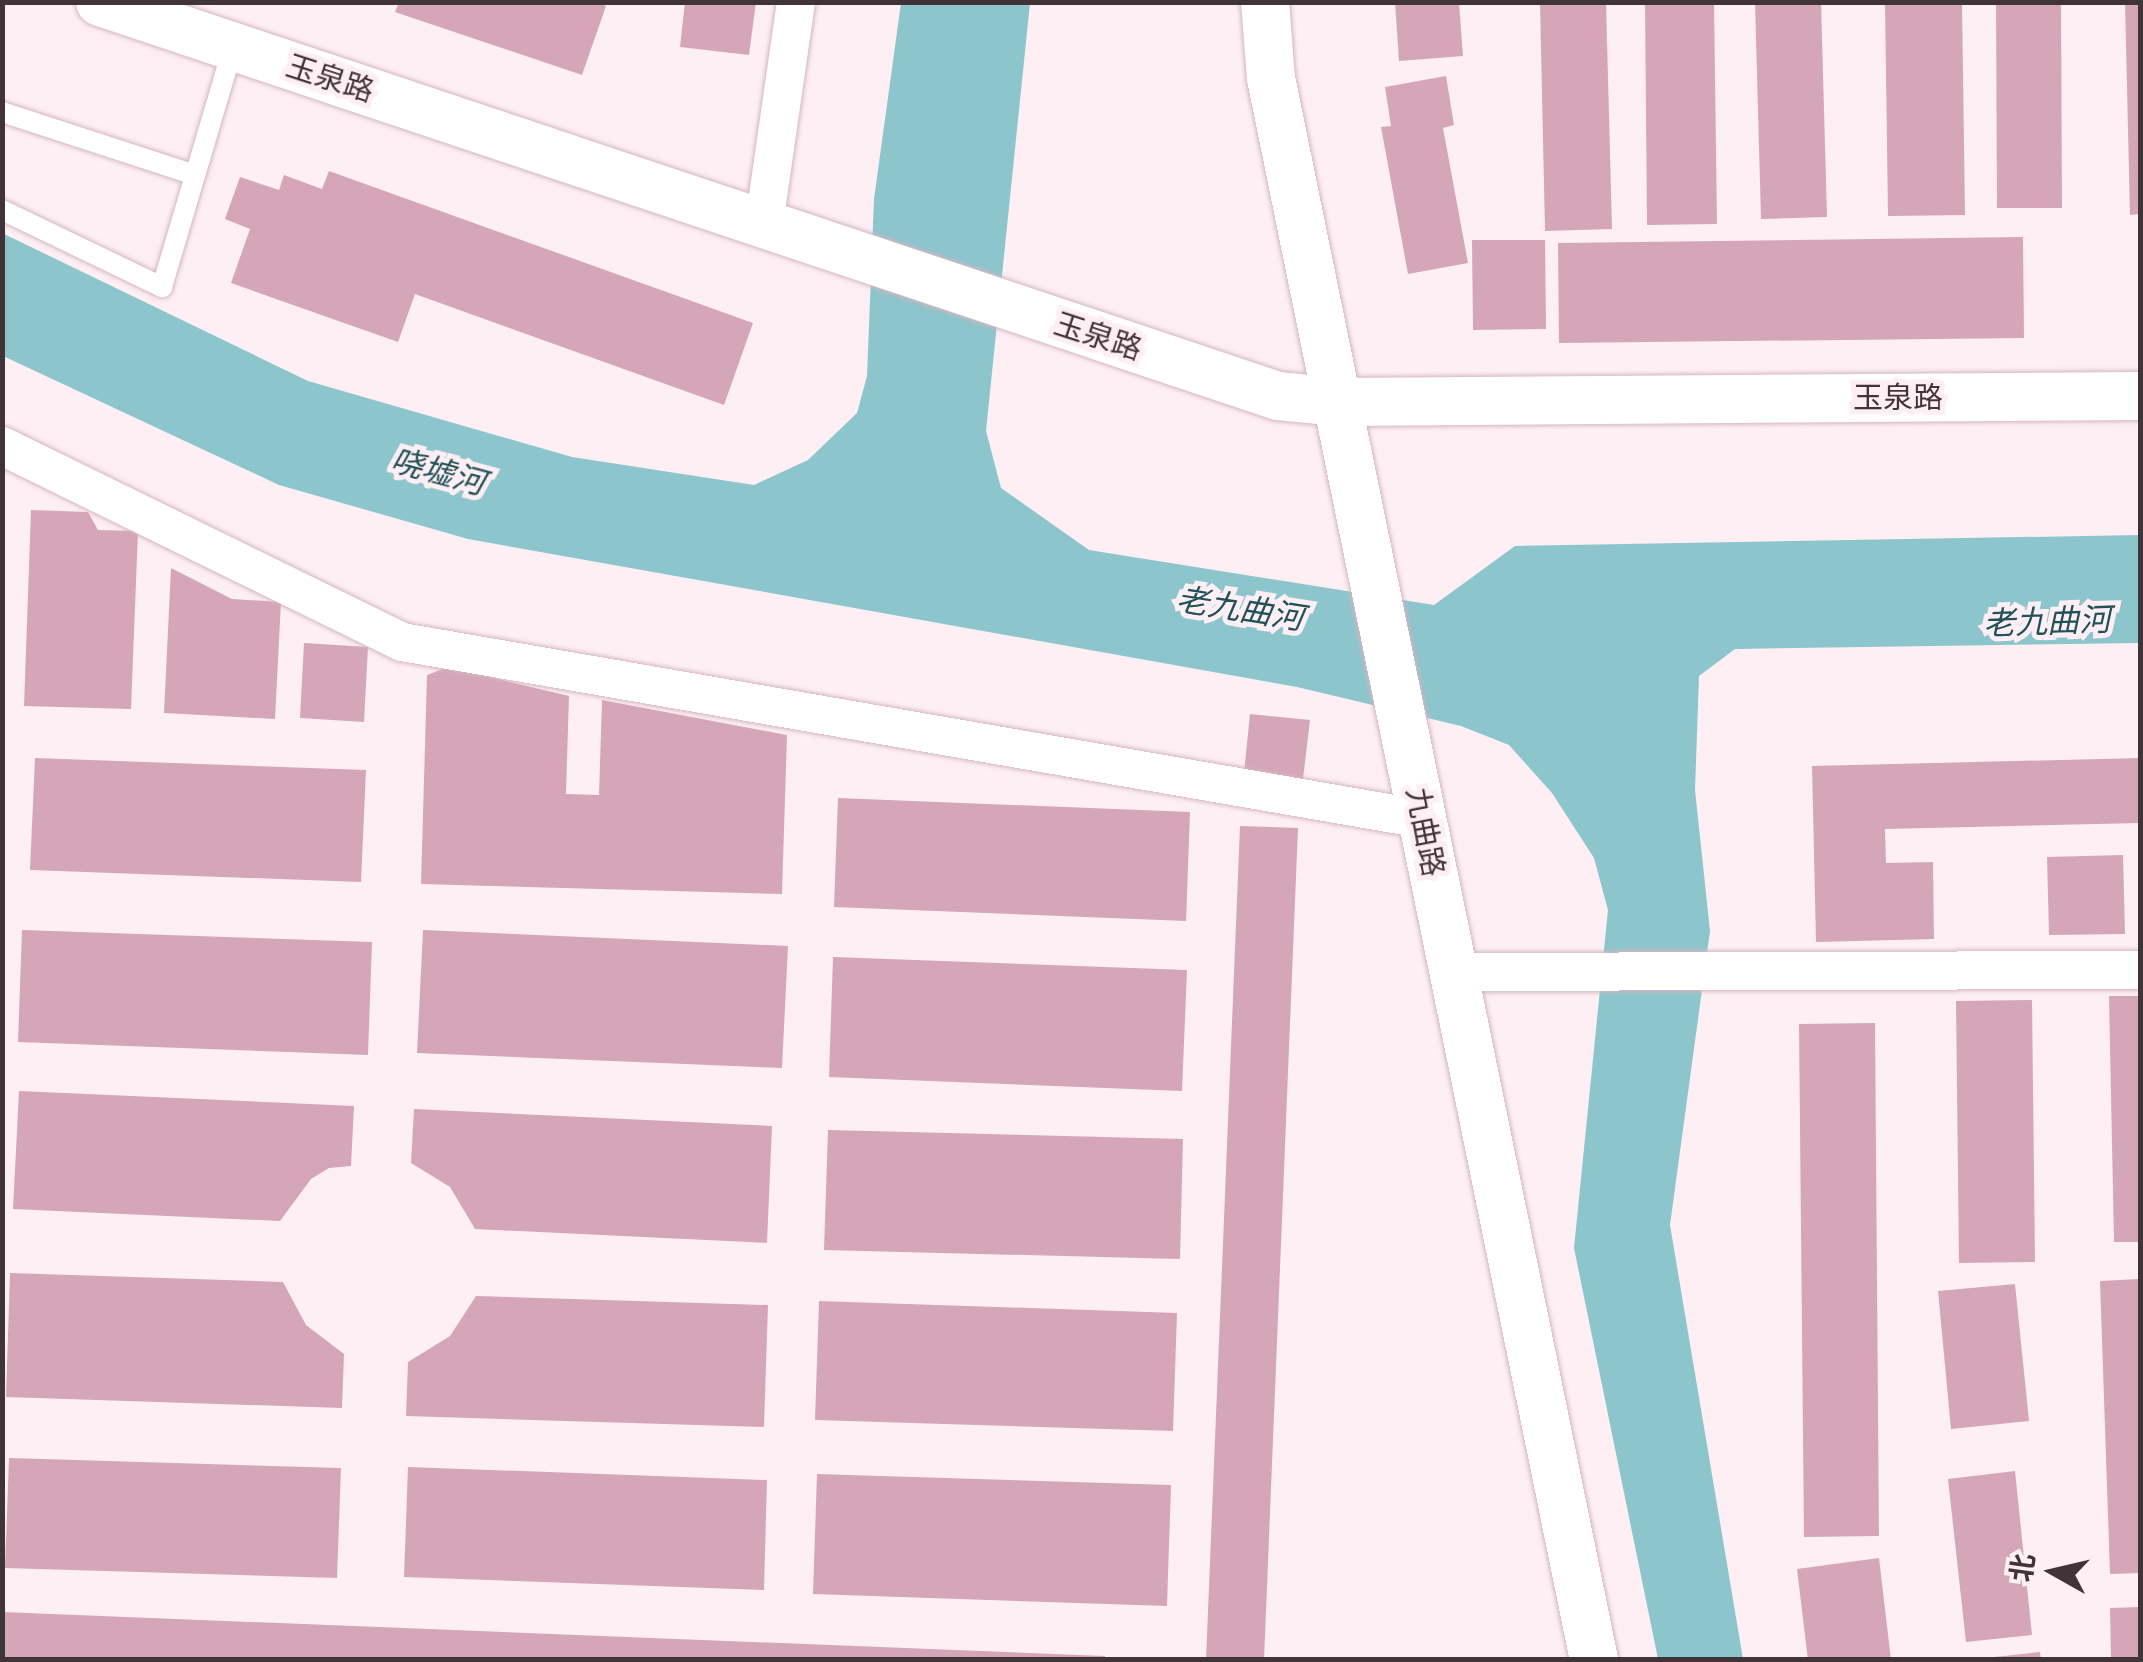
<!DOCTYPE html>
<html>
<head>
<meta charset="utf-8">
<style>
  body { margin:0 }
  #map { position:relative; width:2143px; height:1662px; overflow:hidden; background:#fdeff4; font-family:"Fira Sans","Noto Sans SC",sans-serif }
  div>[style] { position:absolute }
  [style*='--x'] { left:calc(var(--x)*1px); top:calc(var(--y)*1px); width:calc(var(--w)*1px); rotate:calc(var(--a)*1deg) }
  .water>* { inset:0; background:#8dc5cd }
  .building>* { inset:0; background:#d5a6b8 }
  .roads { filter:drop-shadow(0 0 2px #d5b5c1) drop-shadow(0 0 2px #d5b5c1) }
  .service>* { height:20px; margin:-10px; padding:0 10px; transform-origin:10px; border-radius:10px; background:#fff }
  .minor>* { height:38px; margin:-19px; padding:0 19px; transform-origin:19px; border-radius:19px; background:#fff }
  .tertiary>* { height:48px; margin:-24px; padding:0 24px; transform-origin:24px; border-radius:24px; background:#fff }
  span { translate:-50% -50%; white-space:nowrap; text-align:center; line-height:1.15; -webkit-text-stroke:10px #fdeff4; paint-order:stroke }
  .street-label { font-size:30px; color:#413439 }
  .water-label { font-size:32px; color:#215259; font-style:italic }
  .frame { position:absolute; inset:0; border:5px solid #413439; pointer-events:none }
  .north { position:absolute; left:2003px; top:1522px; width:100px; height:100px; -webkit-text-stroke:8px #fdeff4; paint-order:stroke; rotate:278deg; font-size:28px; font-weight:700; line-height:40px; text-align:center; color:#413439 }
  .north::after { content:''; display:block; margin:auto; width:35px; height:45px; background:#413439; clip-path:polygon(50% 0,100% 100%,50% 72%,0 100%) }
</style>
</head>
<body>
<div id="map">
  <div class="water">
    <i style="clip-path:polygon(901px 3px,1030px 3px,986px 431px,1001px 488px,1089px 550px,1434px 605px,1515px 546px,2140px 535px,2140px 643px,1735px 649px,1699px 676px,1695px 790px,1710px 931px,1670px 1225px,1743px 1659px,1658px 1659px,1574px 1248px,1608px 910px,1594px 858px,1552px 793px,1509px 745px,1461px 726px,1297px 687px,468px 539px,279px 485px,3px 356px,2px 233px,308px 381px,572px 457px,754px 485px,808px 460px,857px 413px,867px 376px,874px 199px)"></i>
  </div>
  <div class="building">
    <i style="clip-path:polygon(399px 2px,596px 2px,606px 6px,582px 75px,395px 12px)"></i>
    <i style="clip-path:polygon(685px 2px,756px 2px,749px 55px,680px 47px)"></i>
    <i style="clip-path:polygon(1395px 2px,1459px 2px,1463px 56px,1399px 61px)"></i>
    <i style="clip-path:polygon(1540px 2px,1606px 2px,1612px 229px,1545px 231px)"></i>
    <i style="clip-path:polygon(1645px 2px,1714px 2px,1717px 224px,1647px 225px)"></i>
    <i style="clip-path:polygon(1755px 2px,1821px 2px,1827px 217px,1761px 219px)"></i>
    <i style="clip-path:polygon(1885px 2px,1962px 2px,1965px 215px,1888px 216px)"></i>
    <i style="clip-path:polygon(1996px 2px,2061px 2px,2062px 208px,1997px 208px)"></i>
    <i style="clip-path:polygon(2125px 2px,2140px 2px,2140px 214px,2130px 215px)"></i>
    <i style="clip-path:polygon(1446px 76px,1454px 125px,1443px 128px,1468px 263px,1408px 274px,1381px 127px,1391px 126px,1385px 87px)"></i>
    <i style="clip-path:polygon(329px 171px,753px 323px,724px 405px,415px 294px,398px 342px,231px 283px,250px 229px,225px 219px,240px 177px,279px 190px,284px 175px,322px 189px)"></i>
    <i style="clip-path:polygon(2023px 237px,2024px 338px,1559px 343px,1558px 243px)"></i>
    <i style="clip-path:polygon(1472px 240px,1545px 240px,1546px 329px,1473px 330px)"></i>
    <i style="clip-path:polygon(31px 510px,88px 512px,98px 530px,138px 531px,131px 709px,24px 706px)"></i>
    <i style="clip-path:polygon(171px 568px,232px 599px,281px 602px,275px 719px,164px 713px)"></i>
    <i style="clip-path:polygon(304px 643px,368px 647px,364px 722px,300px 718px)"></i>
    <i style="clip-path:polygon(448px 667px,569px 696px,566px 794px,599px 795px,602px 700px,787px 735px,782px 894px,421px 884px,427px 675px)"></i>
    <i style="clip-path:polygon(1250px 714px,1310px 720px,1303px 779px,1244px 773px)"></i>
    <i style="clip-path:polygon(35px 758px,366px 770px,361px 882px,30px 870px)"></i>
    <i style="clip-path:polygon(2140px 758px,2140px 823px,1885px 829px,1886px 863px,1933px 862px,1934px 939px,1816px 942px,1812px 766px)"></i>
    <i style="clip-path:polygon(838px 798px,1190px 812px,1186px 921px,834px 907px)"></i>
    <i style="clip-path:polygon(1240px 826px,1298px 828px,1264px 1660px,1206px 1660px)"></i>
    <i style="clip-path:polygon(2123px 855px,2125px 934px,2049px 935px,2047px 857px)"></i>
    <i style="clip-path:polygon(22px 930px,372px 942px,368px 1055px,18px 1042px)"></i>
    <i style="clip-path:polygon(423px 930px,788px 946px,782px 1068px,417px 1053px)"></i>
    <i style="clip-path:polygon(833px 957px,1187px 970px,1182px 1091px,829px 1077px)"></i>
    <i style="clip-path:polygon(2109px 996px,2140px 996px,2140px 1242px,2114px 1242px)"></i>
    <i style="clip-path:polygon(2032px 1000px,2035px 1262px,1959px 1263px,1956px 1001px)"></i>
    <i style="clip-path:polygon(1875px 1023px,1879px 1536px,1804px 1537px,1799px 1024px)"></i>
    <i style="clip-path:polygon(19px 1091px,354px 1106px,351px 1166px,329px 1168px,311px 1179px,280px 1221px,13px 1209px)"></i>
    <i style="clip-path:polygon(414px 1109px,772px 1126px,767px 1243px,475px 1229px,450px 1187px,411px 1163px)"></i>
    <i style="clip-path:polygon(828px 1130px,1183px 1139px,1180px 1259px,824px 1250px)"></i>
    <i style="clip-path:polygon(10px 1273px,283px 1282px,306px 1325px,344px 1354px,342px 1408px,6px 1397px)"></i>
    <i style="clip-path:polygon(2140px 1279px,2140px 1573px,2110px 1574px,2100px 1281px)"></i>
    <i style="clip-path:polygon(2015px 1284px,2029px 1421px,1951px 1429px,1938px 1291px)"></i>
    <i style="clip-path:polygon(476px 1296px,768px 1305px,764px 1427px,406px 1416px,408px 1362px,450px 1336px)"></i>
    <i style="clip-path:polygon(819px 1301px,1177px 1313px,1173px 1431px,815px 1420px)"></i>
    <i style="clip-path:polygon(9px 1458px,341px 1468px,337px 1578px,5px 1568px)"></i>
    <i style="clip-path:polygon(408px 1467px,767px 1480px,764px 1590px,404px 1577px)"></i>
    <i style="clip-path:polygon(2015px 1471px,2032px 1635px,1966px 1642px,1948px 1479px)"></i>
    <i style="clip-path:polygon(817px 1474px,1171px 1485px,1167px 1606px,813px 1594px)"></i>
    <i style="clip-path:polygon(1879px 1558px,1891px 1660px,1808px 1660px,1797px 1569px)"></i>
    <i style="clip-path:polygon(2140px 1607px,2140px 1660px,2111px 1660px,2110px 1608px)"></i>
    <i style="clip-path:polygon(2px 1612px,1105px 1656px,1105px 1660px,2px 1660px)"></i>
    <i style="clip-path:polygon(2040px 1652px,2041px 1660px,1995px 1660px,1994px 1657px)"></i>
  </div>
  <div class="roads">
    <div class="service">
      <i style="--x:2;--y:112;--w:203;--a:18.1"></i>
      <i style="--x:2;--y:210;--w:178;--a:25.7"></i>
      <i style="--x:162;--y:287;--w:250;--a:-73.5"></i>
    </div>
    <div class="minor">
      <i style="--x:764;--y:224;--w:224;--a:-81.8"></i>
      <i style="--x:2;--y:446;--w:445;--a:26.1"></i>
      <i style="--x:402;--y:642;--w:1035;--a:9.84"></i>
      <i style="--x:1454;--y:972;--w:686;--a:-0.17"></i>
    </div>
    <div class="tertiary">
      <i style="--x:100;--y:2;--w:1242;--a:18.49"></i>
      <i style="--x:1278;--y:396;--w:60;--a:5.7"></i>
      <i style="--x:1338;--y:402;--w:802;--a:-0.43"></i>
      <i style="--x:1265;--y:2;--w:76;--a:85.5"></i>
      <i style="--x:1271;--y:78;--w:1615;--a:78.46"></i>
    </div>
  </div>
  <div class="street-label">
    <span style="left:330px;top:79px;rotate:18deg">玉泉路</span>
    <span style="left:1098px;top:337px;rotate:18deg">玉泉路</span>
    <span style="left:1898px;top:398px">玉泉路</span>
    <span style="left:1425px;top:832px;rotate:79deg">九曲路</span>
  </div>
  <div class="water-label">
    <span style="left:438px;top:472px;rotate:15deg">哓墟河</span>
    <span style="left:1240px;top:609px;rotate:9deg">老九曲河</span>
    <span style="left:2047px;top:622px;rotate:-2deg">老九曲河</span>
  </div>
  <div class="frame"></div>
  <div class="north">北</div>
</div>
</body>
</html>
